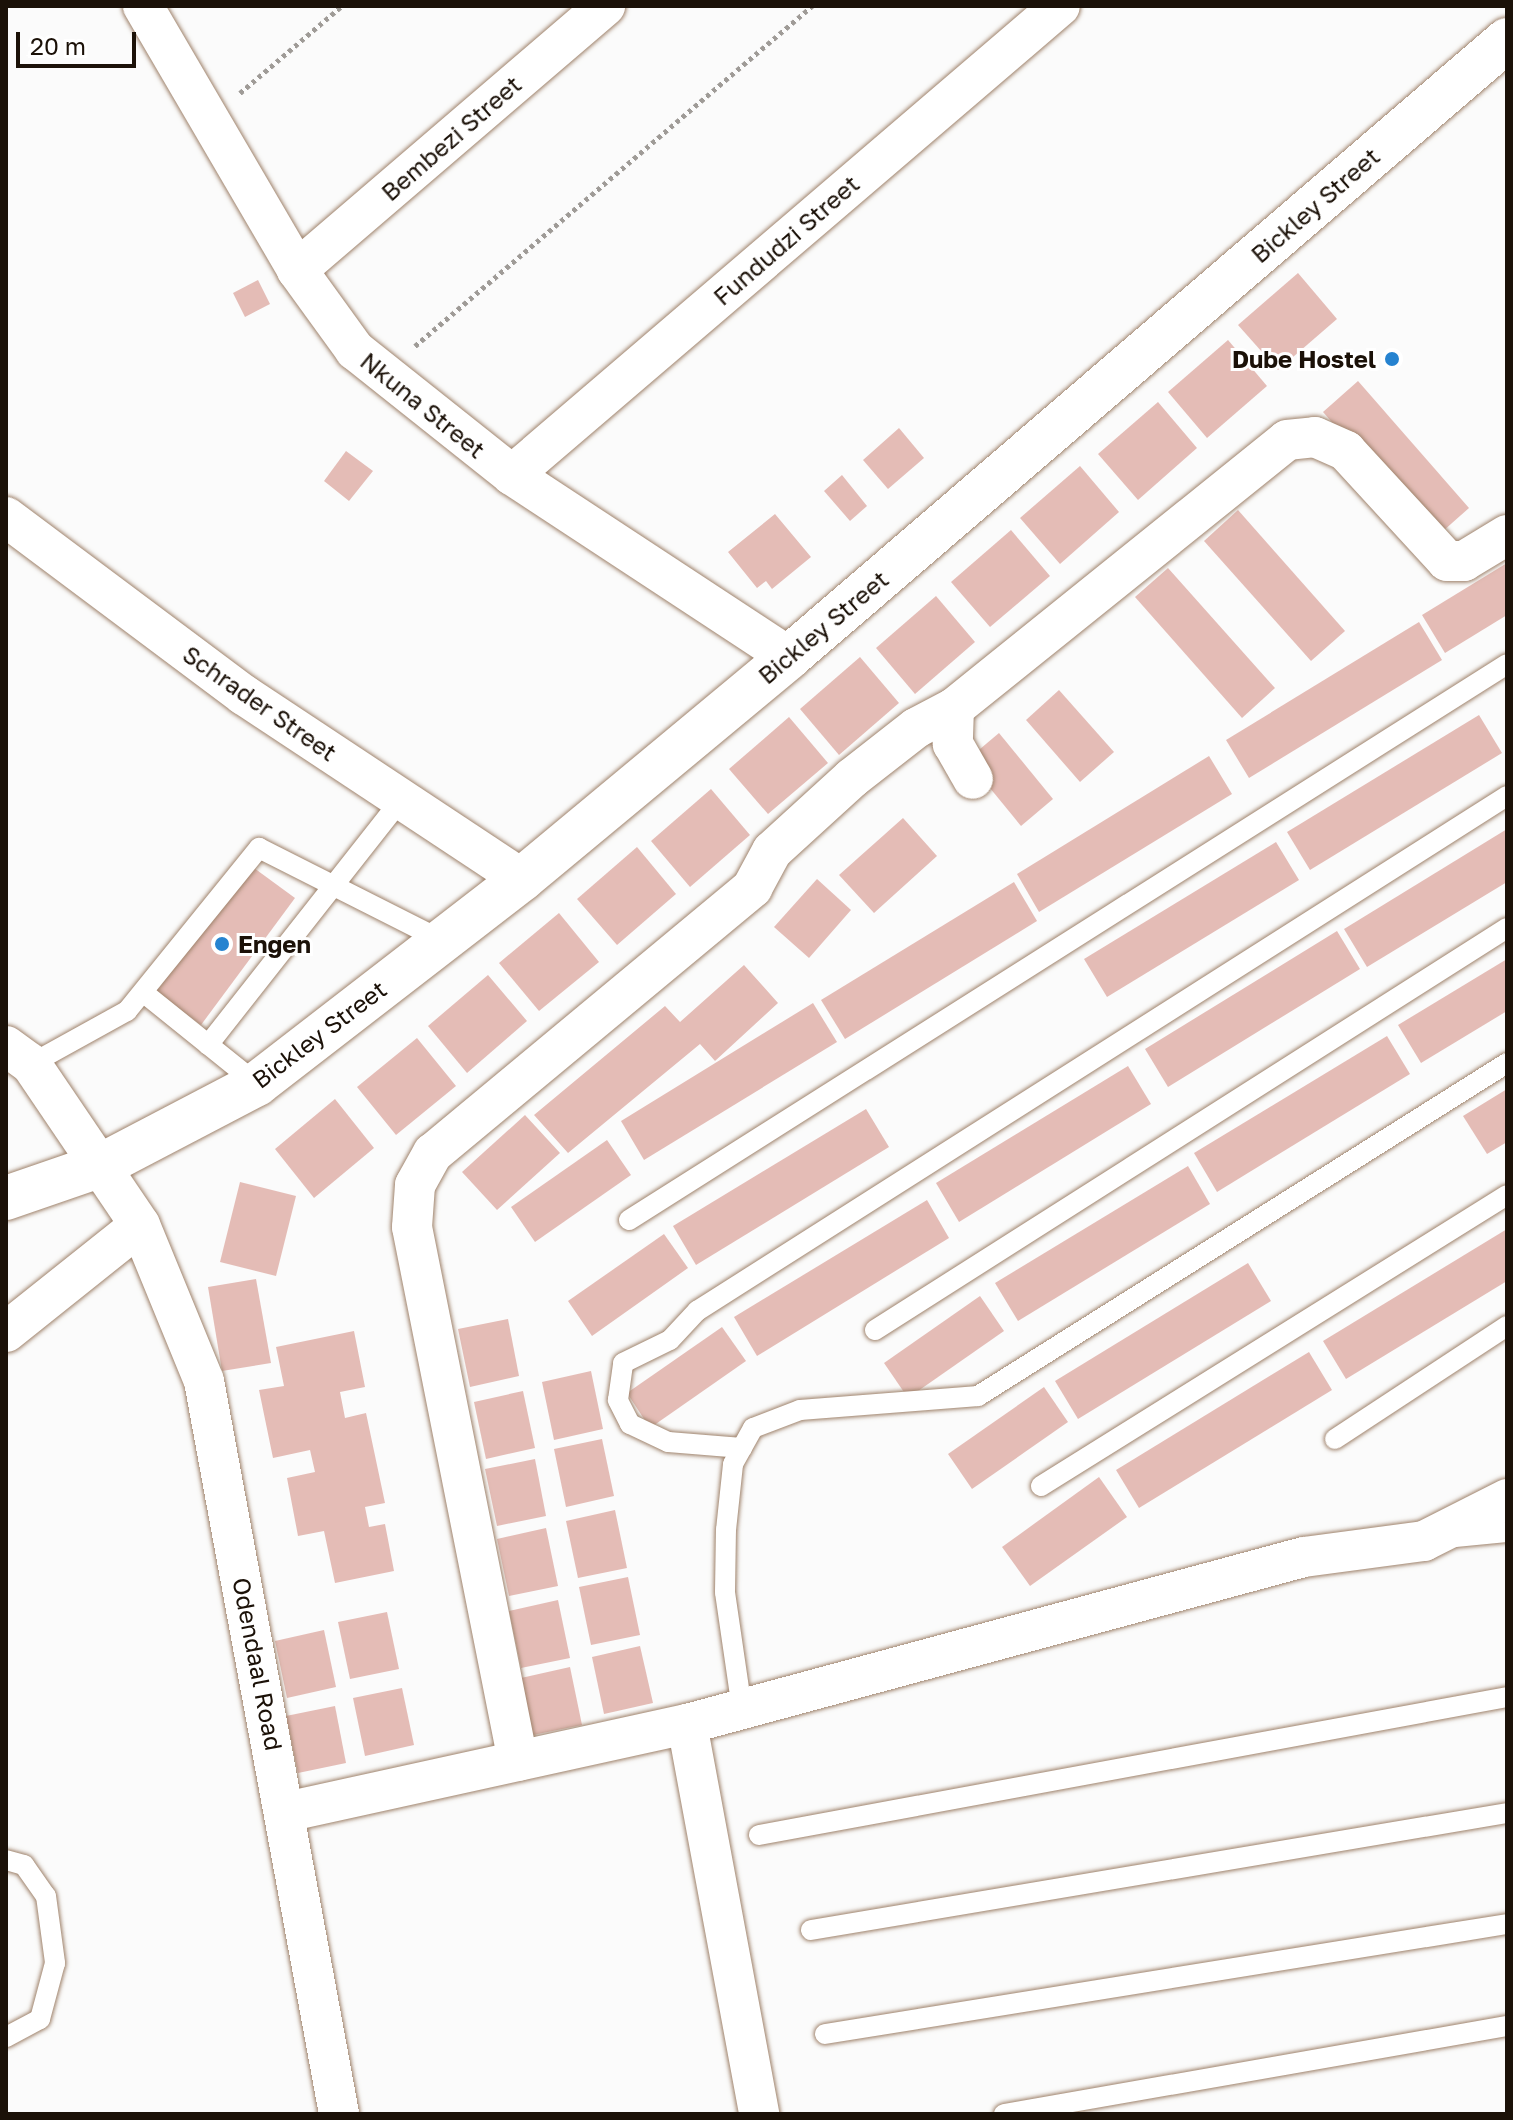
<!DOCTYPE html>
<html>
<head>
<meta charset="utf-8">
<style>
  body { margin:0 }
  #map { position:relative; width:1513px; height:2120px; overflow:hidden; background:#fbfbfb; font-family:"Golos Text",sans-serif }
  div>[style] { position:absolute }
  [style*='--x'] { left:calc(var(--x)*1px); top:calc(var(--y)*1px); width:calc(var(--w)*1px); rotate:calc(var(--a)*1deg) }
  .building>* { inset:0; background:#e4bcb6 }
  .path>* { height:5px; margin-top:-2.5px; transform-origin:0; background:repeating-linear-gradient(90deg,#9f9b97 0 4px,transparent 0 8px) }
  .roads { filter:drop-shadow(0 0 2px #9f836c) drop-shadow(0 0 2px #9f836c) }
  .lane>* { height:20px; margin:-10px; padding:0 10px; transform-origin:10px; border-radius:10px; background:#fff }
  .street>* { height:40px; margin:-20px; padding:0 20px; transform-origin:20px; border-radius:20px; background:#fff }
  .secondary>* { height:44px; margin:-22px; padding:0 22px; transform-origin:22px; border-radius:22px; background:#fff }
  .dots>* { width:22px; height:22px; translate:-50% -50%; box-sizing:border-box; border:4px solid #fff; border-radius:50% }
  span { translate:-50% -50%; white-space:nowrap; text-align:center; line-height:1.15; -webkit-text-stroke:6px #fff; paint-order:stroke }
  .street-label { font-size:24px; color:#1b1108 }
  .poi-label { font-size:24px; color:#1b1108; font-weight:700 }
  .right { translate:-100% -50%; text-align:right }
  .left { translate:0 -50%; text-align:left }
  .frame { position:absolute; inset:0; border:8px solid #1b1108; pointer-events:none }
  .scale { position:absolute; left:16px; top:32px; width:120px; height:36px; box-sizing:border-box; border:4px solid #1b1108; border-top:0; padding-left:10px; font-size:24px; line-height:28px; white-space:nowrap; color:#1b1108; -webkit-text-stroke:6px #fff; paint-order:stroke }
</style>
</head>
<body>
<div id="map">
  <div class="building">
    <i style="clip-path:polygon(1298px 273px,1337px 319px,1278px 370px,1238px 325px)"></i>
    <i style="clip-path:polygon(258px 280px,270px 304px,245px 317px,233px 293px)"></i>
    <i style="clip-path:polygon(1228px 340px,1267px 386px,1207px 438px,1168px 392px)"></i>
    <i style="clip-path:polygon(1358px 381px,1469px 508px,1434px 539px,1323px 412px)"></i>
    <i style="clip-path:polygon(1158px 402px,1197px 448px,1138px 500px,1098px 454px)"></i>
    <i style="clip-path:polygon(899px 428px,924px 458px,888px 489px,863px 460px)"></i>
    <i style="clip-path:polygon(346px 451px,373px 471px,349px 501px,324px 481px)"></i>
    <i style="clip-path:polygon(1080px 466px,1119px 512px,1060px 564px,1020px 518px)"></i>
    <i style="clip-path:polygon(842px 475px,867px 506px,850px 521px,824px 491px)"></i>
    <i style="clip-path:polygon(1238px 510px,1345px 631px,1311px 661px,1204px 541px)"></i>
    <i style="clip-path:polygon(775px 514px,811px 557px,772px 589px,766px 581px,757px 588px,728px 552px)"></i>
    <i style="clip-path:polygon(1011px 530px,1050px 576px,990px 627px,951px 582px)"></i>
    <i style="clip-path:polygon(1507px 563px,1507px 615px,1445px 653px,1422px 615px)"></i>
    <i style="clip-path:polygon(1168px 568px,1275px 688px,1242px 718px,1135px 597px)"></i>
    <i style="clip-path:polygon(936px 596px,975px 642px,915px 694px,876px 648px)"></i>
    <i style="clip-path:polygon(1419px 622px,1442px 660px,1249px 778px,1226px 740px)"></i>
    <i style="clip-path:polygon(860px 657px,899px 703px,839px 755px,800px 709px)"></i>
    <i style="clip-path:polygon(1059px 690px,1114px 752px,1080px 782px,1026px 720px)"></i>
    <i style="clip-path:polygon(1479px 715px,1502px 753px,1310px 870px,1287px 832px)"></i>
    <i style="clip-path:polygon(789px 717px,828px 763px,768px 814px,729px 769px)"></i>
    <i style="clip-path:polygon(999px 733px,1053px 799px,1021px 826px,967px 760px)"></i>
    <i style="clip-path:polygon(1209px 756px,1232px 794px,1039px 912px,1017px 874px)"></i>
    <i style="clip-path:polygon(711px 789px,750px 835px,690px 887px,651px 841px)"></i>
    <i style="clip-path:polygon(903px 818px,937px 856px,874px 913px,839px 875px)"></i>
    <i style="clip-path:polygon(1507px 829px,1507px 882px,1367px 967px,1344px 929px)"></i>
    <i style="clip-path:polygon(1276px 842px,1299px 880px,1107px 997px,1084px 959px)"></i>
    <i style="clip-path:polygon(637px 847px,676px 894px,617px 945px,577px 899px)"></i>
    <i style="clip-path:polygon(250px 865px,295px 898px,201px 1025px,156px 992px)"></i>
    <i style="clip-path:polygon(817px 879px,851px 910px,809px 958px,774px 927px)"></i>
    <i style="clip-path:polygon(1014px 882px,1037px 921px,845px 1039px,821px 1000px)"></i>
    <i style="clip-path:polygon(559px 913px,599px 962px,539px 1011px,499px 963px)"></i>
    <i style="clip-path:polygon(1337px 931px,1360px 969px,1168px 1087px,1145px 1049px)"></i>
    <i style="clip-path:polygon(1507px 959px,1507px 1011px,1421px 1063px,1398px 1025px)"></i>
    <i style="clip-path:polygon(744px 965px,778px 1003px,715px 1061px,700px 1044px,568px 1153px,534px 1115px,665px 1006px,680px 1022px)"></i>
    <i style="clip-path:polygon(488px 975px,527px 1021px,467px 1073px,428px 1026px)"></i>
    <i style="clip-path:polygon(813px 1003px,837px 1042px,644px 1160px,621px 1121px)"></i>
    <i style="clip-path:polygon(1387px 1036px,1410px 1074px,1217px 1192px,1194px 1153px)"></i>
    <i style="clip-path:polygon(417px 1038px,456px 1086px,396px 1135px,357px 1087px)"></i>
    <i style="clip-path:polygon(1128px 1066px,1151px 1104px,959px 1222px,936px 1183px)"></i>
    <i style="clip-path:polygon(1507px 1089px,1507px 1142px,1487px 1154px,1463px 1116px)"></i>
    <i style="clip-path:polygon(335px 1099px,374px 1148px,314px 1198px,275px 1149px)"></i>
    <i style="clip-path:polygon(866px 1109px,889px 1147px,696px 1265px,673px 1226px)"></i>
    <i style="clip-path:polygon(525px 1115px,560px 1153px,497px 1210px,462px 1172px)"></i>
    <i style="clip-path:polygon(607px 1140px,631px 1175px,535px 1242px,511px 1207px)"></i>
    <i style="clip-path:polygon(1188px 1166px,1210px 1204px,1018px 1321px,995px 1283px)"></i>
    <i style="clip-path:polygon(240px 1182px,296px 1196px,276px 1276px,220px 1262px)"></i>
    <i style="clip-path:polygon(927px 1200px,949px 1238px,757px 1356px,734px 1317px)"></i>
    <i style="clip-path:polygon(1507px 1229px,1507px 1281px,1346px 1379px,1323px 1341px)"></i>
    <i style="clip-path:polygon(664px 1234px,688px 1268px,592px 1336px,568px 1301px)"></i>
    <i style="clip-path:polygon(1248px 1263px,1271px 1301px,1078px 1419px,1055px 1381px)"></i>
    <i style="clip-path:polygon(256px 1279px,271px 1363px,222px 1371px,208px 1287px)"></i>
    <i style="clip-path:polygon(980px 1296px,1004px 1331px,908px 1398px,884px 1363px)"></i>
    <i style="clip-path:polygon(508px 1319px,519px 1376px,470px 1387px,458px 1329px)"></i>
    <i style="clip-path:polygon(722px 1327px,746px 1361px,650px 1428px,627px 1393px)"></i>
    <i style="clip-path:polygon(354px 1331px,365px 1387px,340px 1392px,345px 1418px,366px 1413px,385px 1503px,365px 1507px,369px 1527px,385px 1524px,394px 1571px,335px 1583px,324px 1531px,298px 1536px,287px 1478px,315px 1472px,310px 1450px,273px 1458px,259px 1390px,284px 1386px,276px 1347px)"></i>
    <i style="clip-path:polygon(1309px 1352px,1332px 1390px,1139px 1508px,1116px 1470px)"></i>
    <i style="clip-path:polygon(591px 1371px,603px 1429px,554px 1440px,542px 1382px)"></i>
    <i style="clip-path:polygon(1044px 1387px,1068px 1422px,972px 1489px,948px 1454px)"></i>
    <i style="clip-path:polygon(523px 1391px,535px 1448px,486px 1459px,474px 1402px)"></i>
    <i style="clip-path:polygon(602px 1439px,614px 1496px,566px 1507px,554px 1449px)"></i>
    <i style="clip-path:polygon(535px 1459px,546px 1516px,497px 1526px,485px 1469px)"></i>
    <i style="clip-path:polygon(1099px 1477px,1127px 1517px,1030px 1586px,1002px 1547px)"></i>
    <i style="clip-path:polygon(615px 1510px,627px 1568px,578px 1578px,566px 1521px)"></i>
    <i style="clip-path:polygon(546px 1528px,558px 1586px,509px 1596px,497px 1539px)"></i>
    <i style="clip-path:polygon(628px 1577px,640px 1635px,591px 1645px,579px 1587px)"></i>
    <i style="clip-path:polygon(558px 1600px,570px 1658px,521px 1668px,509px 1611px)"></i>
    <i style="clip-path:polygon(387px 1612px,399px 1669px,350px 1679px,338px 1622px)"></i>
    <i style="clip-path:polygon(324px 1630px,336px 1687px,287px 1698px,275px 1641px)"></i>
    <i style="clip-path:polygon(640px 1646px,653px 1703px,604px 1714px,592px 1657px)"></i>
    <i style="clip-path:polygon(570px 1667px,582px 1725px,533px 1735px,521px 1678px)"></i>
    <i style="clip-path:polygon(402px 1688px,414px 1745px,365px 1756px,353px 1698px)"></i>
    <i style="clip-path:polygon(335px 1706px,346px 1763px,298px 1773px,286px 1716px)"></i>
  </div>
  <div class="path">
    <i style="--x:240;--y:93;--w:134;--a:-40.5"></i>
    <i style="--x:415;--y:346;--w:523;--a:-40.58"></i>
  </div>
  <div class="roads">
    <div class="lane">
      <i style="--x:144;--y:993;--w:145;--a:38.8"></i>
      <i style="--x:208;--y:1045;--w:312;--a:-51.8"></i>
      <i style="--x:31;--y:1064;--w:110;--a:-28.9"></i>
      <i style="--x:127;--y:1011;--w:210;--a:-51"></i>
      <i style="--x:259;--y:848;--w:204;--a:26.8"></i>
      <i style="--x:629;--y:1220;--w:1039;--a:-32.34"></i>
      <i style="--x:875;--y:1330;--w:749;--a:-32.46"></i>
      <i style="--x:1335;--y:1439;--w:206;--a:-33.3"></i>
      <i style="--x:742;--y:1448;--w:74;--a:-175.4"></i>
      <i style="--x:668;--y:1442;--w:42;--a:-154.7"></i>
      <i style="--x:630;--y:1424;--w:27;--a:-117"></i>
      <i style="--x:618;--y:1400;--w:37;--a:-82"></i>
      <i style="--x:623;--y:1363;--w:52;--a:-26.1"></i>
      <i style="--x:670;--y:1340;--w:40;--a:-47"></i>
      <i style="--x:697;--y:1311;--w:960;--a:-32.45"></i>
      <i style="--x:1041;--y:1486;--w:549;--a:-31.98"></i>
      <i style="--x:1455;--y:1537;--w:52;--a:-5.5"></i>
      <i style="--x:742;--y:1709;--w:118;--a:-98.3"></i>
      <i style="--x:725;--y:1592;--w:62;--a:-89.1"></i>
      <i style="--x:726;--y:1530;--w:66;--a:-83.9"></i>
      <i style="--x:733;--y:1464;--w:41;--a:-60.9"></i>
      <i style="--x:753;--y:1428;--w:50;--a:-21"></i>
      <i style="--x:800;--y:1410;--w:179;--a:-4.5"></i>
      <i style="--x:978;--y:1396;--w:625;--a:-32.19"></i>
      <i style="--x:759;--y:1835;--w:761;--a:-10.45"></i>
      <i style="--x:6;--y:1860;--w:19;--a:16"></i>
      <i style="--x:24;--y:1865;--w:38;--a:55"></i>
      <i style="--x:46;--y:1896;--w:68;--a:82.3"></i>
      <i style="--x:55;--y:1963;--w:58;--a:105"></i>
      <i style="--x:40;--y:2019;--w:38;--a:152"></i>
      <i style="--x:811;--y:1930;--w:706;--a:-9.54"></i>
      <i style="--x:825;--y:2034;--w:691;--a:-9.16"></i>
      <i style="--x:1004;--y:2114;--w:511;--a:-9.92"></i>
    </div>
    <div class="street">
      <i style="--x:143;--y:6;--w:306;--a:59.7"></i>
      <i style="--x:297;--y:270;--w:99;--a:54.1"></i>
      <i style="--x:355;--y:350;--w:201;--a:38.5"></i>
      <i style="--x:512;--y:475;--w:331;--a:33.3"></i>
      <i style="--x:297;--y:270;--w:406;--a:-40.6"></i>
      <i style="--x:512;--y:475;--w:721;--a:-40.56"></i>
      <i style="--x:6;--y:517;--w:297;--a:36.8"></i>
      <i style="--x:244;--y:695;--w:333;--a:33.5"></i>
      <i style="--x:954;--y:708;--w:36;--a:92"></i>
      <i style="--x:953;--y:744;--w:40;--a:60.3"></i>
      <i style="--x:6;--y:1046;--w:31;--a:36"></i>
      <i style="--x:31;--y:1064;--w:194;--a:55.9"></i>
      <i style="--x:140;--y:1225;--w:169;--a:67.7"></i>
      <i style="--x:204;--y:1381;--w:745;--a:79.56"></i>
      <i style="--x:6;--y:1332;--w:171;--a:-38.6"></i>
      <i style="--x:687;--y:1724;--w:397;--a:79.5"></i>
      <i style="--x:518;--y:1761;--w:544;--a:-101.23"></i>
      <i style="--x:412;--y:1227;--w:42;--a:-85.9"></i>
      <i style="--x:415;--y:1185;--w:37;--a:-61"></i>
      <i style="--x:433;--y:1153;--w:415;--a:-39.7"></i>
      <i style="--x:752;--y:888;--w:42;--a:-61.6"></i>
      <i style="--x:772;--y:851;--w:108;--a:-42.4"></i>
      <i style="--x:852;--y:778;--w:81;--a:-38"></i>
      <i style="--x:916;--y:728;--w:43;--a:-27.8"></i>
      <i style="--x:954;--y:708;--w:427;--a:-38.8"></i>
      <i style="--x:1287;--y:440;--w:28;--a:-6"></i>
      <i style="--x:1315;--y:437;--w:34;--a:24"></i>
      <i style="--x:1346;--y:451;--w:149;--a:47.4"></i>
      <i style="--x:1447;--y:561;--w:17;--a:0"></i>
      <i style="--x:1464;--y:561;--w:50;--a:-31.2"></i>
      <i style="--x:286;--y:1812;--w:411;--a:-12.4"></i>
      <i style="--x:687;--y:1724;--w:639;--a:-15.15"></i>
      <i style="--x:1304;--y:1557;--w:121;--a:-7.6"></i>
      <i style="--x:1424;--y:1541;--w:93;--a:-26.8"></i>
    </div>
    <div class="secondary">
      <i style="--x:6;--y:1198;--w:102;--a:-19"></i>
      <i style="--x:102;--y:1165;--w:175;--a:-27.6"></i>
      <i style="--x:257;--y:1084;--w:335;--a:-37.7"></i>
      <i style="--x:522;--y:879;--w:347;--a:-39.7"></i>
      <i style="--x:789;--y:657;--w:947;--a:-40.67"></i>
    </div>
  </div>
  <div class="dots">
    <i style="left:1392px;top:359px;background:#2683d0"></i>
    <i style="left:222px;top:944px;background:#2683d0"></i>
  </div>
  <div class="street-label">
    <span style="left:451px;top:138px;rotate:-41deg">Bembezi Street</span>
    <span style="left:1315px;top:205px;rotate:-41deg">Bickley Street</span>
    <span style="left:786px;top:240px;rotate:-41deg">Fundudzi Street</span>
    <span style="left:423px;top:405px;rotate:39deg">Nkuna Street</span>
    <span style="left:823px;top:627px;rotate:-40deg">Bickley Street</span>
    <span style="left:260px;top:703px;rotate:35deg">Schrader Street</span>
    <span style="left:319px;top:1034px;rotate:-37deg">Bickley Street</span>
    <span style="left:258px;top:1664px;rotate:79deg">Odendaal Road</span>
  </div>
  <div class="poi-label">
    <span class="right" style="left:1376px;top:359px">Dube Hostel</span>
    <span class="left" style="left:238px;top:944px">Engen</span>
  </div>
  <div class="frame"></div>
  <div class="scale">20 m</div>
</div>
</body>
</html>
